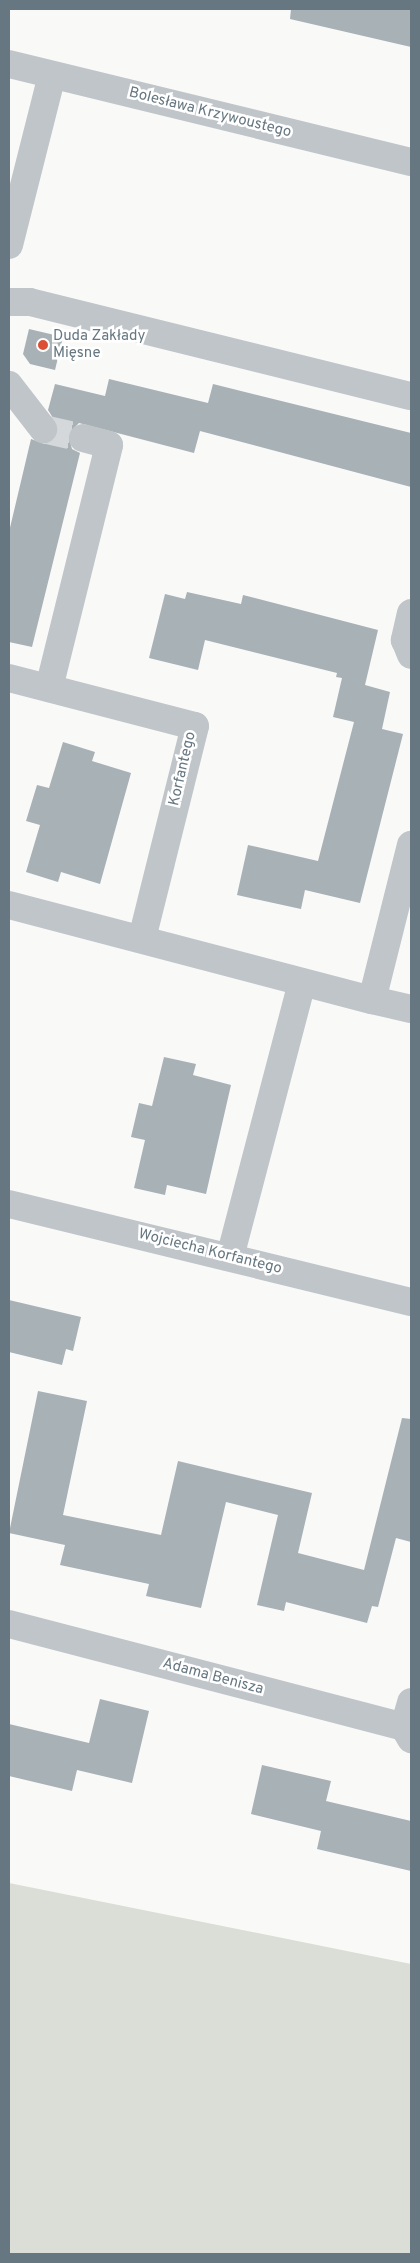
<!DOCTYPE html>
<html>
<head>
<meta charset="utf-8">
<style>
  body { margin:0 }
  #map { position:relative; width:420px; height:2263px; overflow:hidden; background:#f9f9f7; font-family:Overpass,sans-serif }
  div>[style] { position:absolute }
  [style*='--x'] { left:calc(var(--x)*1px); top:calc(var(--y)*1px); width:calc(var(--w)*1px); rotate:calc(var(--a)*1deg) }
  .green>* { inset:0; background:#daded7 }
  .building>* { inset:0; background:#a8b1b6 }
  .minor-tunnel>* { height:28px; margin-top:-14px; transform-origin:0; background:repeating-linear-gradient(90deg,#d4d8da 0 28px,transparent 0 42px) }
  .minor>* { height:28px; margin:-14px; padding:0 14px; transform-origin:14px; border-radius:14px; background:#c0c5c9 }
  .tertiary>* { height:28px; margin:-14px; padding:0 14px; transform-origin:14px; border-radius:14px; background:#c0c5c9 }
  .dots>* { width:14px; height:14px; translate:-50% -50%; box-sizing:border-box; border:2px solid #fff; border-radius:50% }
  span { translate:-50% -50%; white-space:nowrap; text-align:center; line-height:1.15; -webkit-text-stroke:5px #fff; paint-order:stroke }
  .street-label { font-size:15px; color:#667781 }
  .poi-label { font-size:15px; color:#667781 }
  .left { translate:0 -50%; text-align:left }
  .frame { position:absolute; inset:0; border:10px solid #667781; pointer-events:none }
</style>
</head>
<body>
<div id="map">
  <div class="green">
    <i style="clip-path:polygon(9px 1883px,411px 1964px,411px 2254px,9px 2254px)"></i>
  </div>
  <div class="building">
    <i style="clip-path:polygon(291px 9px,411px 9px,411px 47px,290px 19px)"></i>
    <i style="clip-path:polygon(29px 329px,63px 337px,55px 370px,30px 364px,23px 354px)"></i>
    <i style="clip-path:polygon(109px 379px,208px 403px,213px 384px,411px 433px,411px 487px,200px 431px,194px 453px,79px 423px,68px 434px,72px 449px,80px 453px,32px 647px,9px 642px,9px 532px,31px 439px,45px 444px,57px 435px,58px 426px,48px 410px,55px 384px,105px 396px)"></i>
    <i style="clip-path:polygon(187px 592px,241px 604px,243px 595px,378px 630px,365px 685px,390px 692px,382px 729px,403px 734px,360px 903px,305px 890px,301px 909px,237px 895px,248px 845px,318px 861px,354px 722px,333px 717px,342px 678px,336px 677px,337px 673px,205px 640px,198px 670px,149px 658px,165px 594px,185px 599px)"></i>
    <i style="clip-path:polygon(63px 742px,95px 752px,92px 761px,131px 773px,100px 884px,61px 872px,58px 882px,26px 872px,40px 825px,26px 821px,37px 785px,49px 788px)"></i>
    <i style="clip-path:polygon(164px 1057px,196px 1064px,193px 1075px,231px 1085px,206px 1194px,167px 1185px,165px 1195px,134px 1188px,145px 1140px,131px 1137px,139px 1103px,152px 1106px)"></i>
    <i style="clip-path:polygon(9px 1300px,81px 1317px,73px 1351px,66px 1349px,62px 1365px,9px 1352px)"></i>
    <i style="clip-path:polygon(38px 1391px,87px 1401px,63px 1515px,161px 1535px,178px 1461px,312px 1493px,298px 1553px,364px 1570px,402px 1418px,411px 1419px,411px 1542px,396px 1538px,378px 1607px,372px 1606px,367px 1623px,286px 1602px,284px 1611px,257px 1605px,278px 1515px,226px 1502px,201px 1608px,146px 1596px,149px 1584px,60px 1565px,65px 1545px,9px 1533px)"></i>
    <i style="clip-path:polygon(100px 1699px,149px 1711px,132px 1783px,77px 1770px,72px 1791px,9px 1776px,9px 1724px,89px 1743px)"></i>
    <i style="clip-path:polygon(262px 1765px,331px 1781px,326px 1801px,411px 1821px,411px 1871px,317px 1849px,321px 1831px,251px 1814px)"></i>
  </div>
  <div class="minor-tunnel">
    <i style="--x:43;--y:429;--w:41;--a:12.7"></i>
  </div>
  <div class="minor">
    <i style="--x:9;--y:245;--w:175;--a:-75.8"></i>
    <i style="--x:9;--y:302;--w:21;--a:0"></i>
    <i style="--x:30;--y:302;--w:392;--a:13.9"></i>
    <i style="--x:9;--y:385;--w:56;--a:52.3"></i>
    <i style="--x:411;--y:613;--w:28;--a:103"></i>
    <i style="--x:405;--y:640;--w:16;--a:68"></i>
    <i style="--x:9;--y:678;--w:192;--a:14.5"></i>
    <i style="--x:195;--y:726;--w:219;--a:104"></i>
    <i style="--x:49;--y:688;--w:250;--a:-76.1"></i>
    <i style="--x:109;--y:445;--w:27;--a:-165"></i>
    <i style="--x:9;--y:905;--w:375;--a:14.7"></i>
    <i style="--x:372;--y:1000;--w:160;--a:-75.9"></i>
    <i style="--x:372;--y:1000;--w:40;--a:13"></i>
    <i style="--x:9;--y:1204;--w:414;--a:13.7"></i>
    <i style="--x:230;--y:1257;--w:284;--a:-75.3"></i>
    <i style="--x:9;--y:1624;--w:408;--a:14.6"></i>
    <i style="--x:404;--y:1727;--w:14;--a:60"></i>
    <i style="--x:404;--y:1727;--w:26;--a:-74"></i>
  </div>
  <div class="tertiary">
    <i style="--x:9;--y:64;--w:414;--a:13.7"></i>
  </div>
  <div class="dots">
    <i style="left:43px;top:345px;background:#da4f36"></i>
  </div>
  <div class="street-label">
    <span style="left:210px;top:113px;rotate:14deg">Bolesława Krzywoustego</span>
    <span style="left:183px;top:769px;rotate:-77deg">Korfantego</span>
    <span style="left:210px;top:1252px;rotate:14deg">Wojciecha Korfantego</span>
    <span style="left:213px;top:1677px;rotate:15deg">Adama Benisza</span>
  </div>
  <div class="poi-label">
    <span class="left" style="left:53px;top:345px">Duda Zakłady<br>Mięsne</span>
  </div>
  <div class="frame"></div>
</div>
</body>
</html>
